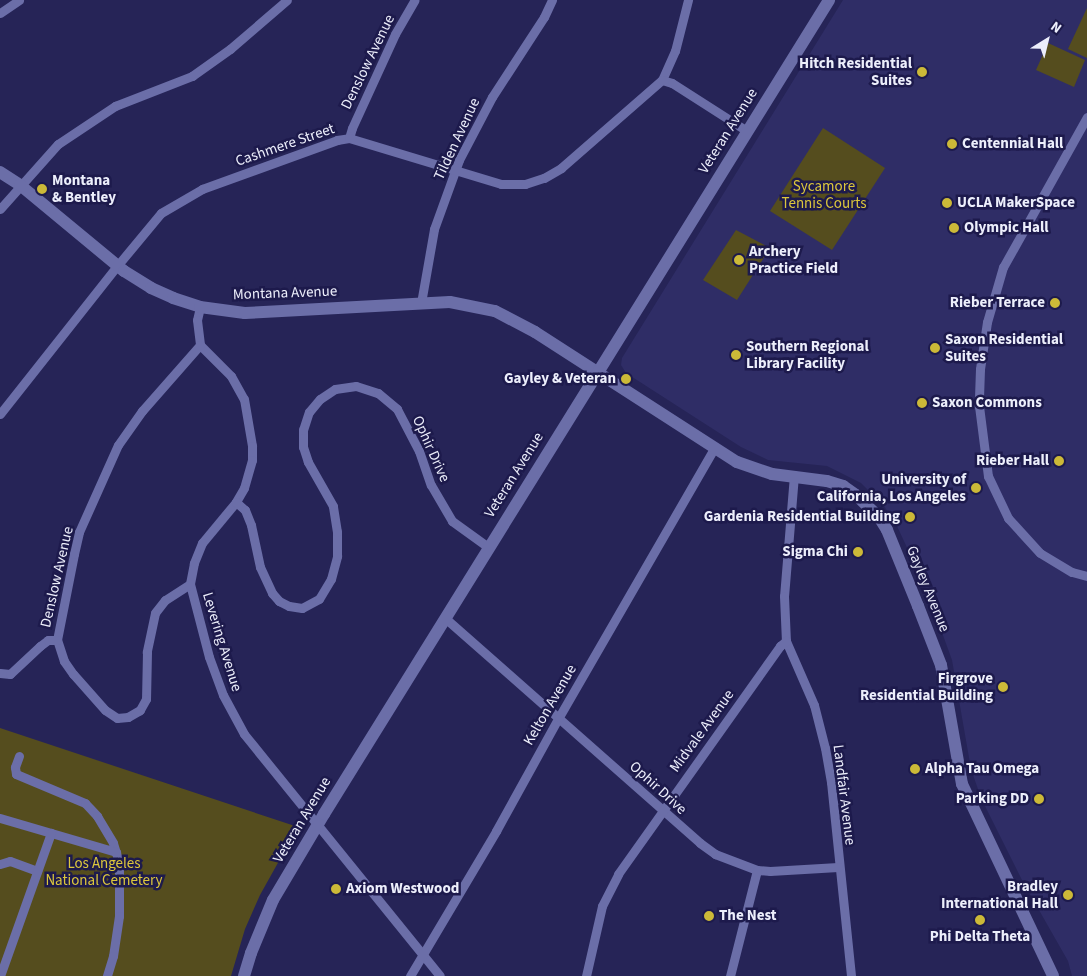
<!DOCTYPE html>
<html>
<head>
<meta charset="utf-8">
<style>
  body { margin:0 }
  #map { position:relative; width:1087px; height:976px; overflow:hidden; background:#262457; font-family:"Source Sans 3",sans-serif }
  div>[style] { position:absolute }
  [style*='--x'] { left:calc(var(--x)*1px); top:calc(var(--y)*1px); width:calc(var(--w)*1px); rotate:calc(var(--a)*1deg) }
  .built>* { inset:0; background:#2f2d66 }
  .green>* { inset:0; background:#554d1e }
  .street>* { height:9px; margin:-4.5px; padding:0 4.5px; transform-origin:4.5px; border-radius:4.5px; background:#6b6ea8 }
  .secondary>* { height:12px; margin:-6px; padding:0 6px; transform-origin:6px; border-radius:6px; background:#6b6ea8 }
  .dots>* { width:14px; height:14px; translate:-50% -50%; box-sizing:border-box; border:2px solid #1d1a4c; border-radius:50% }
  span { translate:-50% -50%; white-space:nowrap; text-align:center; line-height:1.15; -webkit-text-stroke:5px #1d1a4c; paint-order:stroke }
  .street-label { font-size:15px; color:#eceefb }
  .poi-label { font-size:15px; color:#eceefb; font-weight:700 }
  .right { translate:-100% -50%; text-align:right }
  .left { translate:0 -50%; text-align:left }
  .park-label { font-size:15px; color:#dcc73c }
  .north { position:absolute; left:1022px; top:15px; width:50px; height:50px; -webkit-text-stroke:4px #1d1a4c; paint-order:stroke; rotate:36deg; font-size:14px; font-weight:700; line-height:20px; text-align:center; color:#eceefb }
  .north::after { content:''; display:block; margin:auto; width:18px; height:22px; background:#eceefb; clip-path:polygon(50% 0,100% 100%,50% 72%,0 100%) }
</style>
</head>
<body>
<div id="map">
  <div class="built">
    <i style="clip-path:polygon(843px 0,1087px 0,1087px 976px,1072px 976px,1068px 961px,1023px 882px,981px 798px,971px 769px,952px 660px,925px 586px,896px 524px,884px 506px,861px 483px,827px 466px,768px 460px,741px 447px,626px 373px,621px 365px,622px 358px)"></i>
  </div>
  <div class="green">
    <i style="clip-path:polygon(1087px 8px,1087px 58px,1068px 49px)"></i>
    <i style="clip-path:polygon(1048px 43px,1085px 60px,1074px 87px,1036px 70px)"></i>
    <i style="clip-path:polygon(823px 128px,885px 168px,832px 250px,770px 211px)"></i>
    <i style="clip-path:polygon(736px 230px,770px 248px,737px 300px,703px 280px)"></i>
    <i style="clip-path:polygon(0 728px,298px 827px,260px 895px,245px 929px,231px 976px,0 976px)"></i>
  </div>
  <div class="street">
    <i style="--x:0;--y:13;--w:23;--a:-34"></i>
    <i style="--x:662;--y:80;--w:32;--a:-66"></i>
    <i style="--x:675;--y:51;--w:53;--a:-75.7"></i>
    <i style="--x:1087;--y:117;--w:172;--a:119.2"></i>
    <i style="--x:1003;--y:267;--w:57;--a:106.2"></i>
    <i style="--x:987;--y:322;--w:48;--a:98.5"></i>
    <i style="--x:980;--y:369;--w:37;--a:92"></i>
    <i style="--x:979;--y:406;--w:71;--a:82.7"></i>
    <i style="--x:988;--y:476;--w:47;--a:64.5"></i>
    <i style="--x:1008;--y:518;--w:47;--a:47.6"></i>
    <i style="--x:1040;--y:553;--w:37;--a:31"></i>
    <i style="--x:1072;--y:572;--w:16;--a:15"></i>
    <i style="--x:349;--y:138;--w:10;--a:-73"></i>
    <i style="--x:352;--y:128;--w:103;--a:-65.4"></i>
    <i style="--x:395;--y:34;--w:39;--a:-60"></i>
    <i style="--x:0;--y:209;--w:87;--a:-48.3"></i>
    <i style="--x:58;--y:144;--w:69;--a:-33.7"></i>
    <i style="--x:115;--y:106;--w:83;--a:-21.3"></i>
    <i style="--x:192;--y:76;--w:47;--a:-35.4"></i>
    <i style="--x:230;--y:49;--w:75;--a:-40.7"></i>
    <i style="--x:421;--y:303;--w:75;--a:-80"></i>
    <i style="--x:434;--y:229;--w:73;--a:-70.1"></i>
    <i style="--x:459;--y:160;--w:71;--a:-62.4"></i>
    <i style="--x:492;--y:97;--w:95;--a:-57"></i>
    <i style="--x:544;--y:17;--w:19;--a:-65"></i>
    <i style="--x:200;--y:307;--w:13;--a:103"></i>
    <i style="--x:197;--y:320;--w:25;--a:83"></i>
    <i style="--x:200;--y:345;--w:44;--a:45"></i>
    <i style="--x:231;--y:376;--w:26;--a:61"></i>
    <i style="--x:244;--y:399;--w:48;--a:80.3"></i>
    <i style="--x:252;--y:446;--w:14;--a:90"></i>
    <i style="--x:252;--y:460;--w:29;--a:106"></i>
    <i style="--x:244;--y:488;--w:16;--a:120"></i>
    <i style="--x:236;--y:502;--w:53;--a:129.7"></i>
    <i style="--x:202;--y:543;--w:22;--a:112"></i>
    <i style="--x:194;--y:563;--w:21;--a:101"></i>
    <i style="--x:190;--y:584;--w:75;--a:75.4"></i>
    <i style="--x:209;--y:657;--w:40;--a:69.8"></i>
    <i style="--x:223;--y:695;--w:44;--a:61.7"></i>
    <i style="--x:244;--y:734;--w:311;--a:51"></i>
    <i style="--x:0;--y:414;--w:189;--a:-51.7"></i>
    <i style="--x:117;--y:266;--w:69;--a:-50.3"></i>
    <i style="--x:161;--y:213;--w:48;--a:-30.3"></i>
    <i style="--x:202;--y:189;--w:144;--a:-19.9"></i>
    <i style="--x:337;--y:140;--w:12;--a:-9"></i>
    <i style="--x:349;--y:138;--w:159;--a:16.8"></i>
    <i style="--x:501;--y:184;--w:24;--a:0"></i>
    <i style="--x:525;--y:184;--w:20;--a:-18"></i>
    <i style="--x:544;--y:178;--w:20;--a:-30"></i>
    <i style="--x:561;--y:168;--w:134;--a:-41.1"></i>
    <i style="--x:662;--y:80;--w:10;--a:17"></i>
    <i style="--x:672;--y:83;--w:89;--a:32.6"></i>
    <i style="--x:794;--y:475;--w:121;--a:94.7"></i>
    <i style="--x:784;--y:596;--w:45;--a:87.5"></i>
    <i style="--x:786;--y:641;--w:70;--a:66.4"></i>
    <i style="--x:814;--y:705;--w:44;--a:75.7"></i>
    <i style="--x:825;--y:748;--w:35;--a:80"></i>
    <i style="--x:831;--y:782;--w:195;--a:84.1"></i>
    <i style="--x:236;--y:502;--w:12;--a:42"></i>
    <i style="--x:245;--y:510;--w:16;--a:68"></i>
    <i style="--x:251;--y:525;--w:43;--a:77.9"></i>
    <i style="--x:260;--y:567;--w:29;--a:65"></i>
    <i style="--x:272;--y:593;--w:11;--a:49"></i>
    <i style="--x:279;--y:601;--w:11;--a:27"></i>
    <i style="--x:289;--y:606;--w:13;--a:9"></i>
    <i style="--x:302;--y:608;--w:19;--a:-28"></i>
    <i style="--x:319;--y:599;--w:23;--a:-59"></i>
    <i style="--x:331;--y:579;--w:24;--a:-75"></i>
    <i style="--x:337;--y:556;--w:24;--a:-90"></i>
    <i style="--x:337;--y:532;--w:26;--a:-99"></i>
    <i style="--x:333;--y:506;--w:51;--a:-119.6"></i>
    <i style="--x:308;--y:462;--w:16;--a:-108"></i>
    <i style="--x:303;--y:447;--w:17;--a:-90"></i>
    <i style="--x:303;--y:430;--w:19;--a:-72"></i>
    <i style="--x:309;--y:412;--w:17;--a:-50"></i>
    <i style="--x:320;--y:399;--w:18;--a:-34"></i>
    <i style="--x:335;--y:389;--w:21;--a:-8"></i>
    <i style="--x:356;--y:386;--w:23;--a:18"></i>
    <i style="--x:378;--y:393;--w:25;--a:40"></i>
    <i style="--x:397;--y:409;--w:47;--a:62.4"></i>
    <i style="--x:419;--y:451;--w:36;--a:71"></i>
    <i style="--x:431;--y:485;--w:42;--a:59.7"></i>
    <i style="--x:452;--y:521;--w:44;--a:35.8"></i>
    <i style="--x:190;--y:584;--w:30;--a:147"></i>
    <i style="--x:165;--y:600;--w:16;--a:128"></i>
    <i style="--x:155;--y:613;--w:40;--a:102"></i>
    <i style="--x:147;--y:652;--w:47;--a:91.2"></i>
    <i style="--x:146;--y:699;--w:13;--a:119"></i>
    <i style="--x:140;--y:710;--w:14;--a:150"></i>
    <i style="--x:128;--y:717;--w:11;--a:175"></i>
    <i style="--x:117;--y:718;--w:14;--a:-146"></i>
    <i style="--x:105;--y:710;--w:48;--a:-131.6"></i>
    <i style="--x:73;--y:674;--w:16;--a:-125"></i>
    <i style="--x:64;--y:661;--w:22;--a:-108"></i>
    <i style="--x:57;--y:640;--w:88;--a:-78.8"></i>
    <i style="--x:74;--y:554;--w:23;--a:-77"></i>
    <i style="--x:79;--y:532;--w:95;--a:-65.9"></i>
    <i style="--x:118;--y:445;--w:42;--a:-54.8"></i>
    <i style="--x:142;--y:411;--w:88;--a:-48.7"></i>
    <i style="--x:445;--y:618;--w:340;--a:41.4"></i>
    <i style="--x:700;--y:843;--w:19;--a:36"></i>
    <i style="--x:715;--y:854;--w:45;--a:20.9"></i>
    <i style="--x:757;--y:870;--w:13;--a:4"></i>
    <i style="--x:770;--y:871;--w:68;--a:-3.4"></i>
    <i style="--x:0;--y:673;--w:10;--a:6"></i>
    <i style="--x:10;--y:674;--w:41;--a:-43"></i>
    <i style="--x:40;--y:646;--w:10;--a:-37"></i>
    <i style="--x:48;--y:640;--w:9;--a:0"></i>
    <i style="--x:19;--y:756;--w:12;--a:110"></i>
    <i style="--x:15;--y:767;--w:7;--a:82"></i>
    <i style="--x:16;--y:774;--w:75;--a:22.8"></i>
    <i style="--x:85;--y:803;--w:18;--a:47"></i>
    <i style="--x:97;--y:816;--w:31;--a:59"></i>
    <i style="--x:113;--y:843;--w:21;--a:73"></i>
    <i style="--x:119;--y:863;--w:53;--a:90"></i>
    <i style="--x:119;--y:916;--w:40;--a:98.5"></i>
    <i style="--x:113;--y:956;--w:21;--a:107"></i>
    <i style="--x:0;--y:818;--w:121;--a:16.3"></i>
    <i style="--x:0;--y:864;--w:10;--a:-17"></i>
    <i style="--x:10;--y:861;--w:29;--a:20"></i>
    <i style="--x:0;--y:976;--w:152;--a:-70.4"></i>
    <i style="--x:410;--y:976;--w:169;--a:-59.3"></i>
    <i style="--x:496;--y:831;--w:130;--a:-61.1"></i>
    <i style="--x:559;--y:717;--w:312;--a:-60"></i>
    <i style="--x:586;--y:976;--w:72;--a:-77.1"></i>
    <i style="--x:602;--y:906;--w:36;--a:-63"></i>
    <i style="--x:618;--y:874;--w:280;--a:-54.6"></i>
    <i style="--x:780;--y:646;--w:8;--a:-40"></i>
    <i style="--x:730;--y:976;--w:109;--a:-75.7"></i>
  </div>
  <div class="secondary">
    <i style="--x:0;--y:172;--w:24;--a:33"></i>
    <i style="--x:20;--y:185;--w:135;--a:39.6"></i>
    <i style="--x:124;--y:271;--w:32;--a:32"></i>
    <i style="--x:151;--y:288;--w:24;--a:24"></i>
    <i style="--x:173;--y:298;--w:28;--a:18"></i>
    <i style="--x:200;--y:307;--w:45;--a:7.6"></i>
    <i style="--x:245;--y:313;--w:205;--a:-3.1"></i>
    <i style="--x:450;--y:302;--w:46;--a:11.3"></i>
    <i style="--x:495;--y:311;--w:45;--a:27.7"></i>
    <i style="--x:535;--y:332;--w:240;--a:32.8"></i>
    <i style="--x:737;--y:462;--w:37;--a:19"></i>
    <i style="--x:772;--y:474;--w:55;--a:7.3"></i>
    <i style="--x:827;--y:481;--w:17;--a:17"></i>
    <i style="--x:843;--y:486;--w:16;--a:35"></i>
    <i style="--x:856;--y:495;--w:32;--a:44"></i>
    <i style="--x:879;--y:517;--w:15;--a:58"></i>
    <i style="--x:887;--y:530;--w:82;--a:67.8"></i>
    <i style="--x:918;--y:606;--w:63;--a:68.7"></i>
    <i style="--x:941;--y:665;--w:121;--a:80"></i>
    <i style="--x:962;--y:784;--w:212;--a:64.6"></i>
    <i style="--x:244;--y:976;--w:24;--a:-73"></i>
    <i style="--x:251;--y:953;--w:57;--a:-67.5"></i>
    <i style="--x:273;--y:900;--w:100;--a:-59.3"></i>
    <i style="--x:324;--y:814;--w:958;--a:-58.18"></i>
  </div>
  <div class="dots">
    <i style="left:922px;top:72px;background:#ccb938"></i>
    <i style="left:952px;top:144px;background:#ccb938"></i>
    <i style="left:42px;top:189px;background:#ccb938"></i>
    <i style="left:947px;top:203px;background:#ccb938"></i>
    <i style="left:954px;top:228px;background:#ccb938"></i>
    <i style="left:739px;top:260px;background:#ccb938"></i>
    <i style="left:1055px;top:303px;background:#ccb938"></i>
    <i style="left:935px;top:348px;background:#ccb938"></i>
    <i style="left:736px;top:355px;background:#ccb938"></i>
    <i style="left:626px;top:379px;background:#ccb938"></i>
    <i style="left:922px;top:403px;background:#ccb938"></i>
    <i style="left:1059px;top:461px;background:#ccb938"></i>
    <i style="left:976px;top:488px;background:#ccb938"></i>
    <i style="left:910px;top:517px;background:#ccb938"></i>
    <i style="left:858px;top:552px;background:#ccb938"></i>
    <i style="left:1003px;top:687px;background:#ccb938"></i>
    <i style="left:915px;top:769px;background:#ccb938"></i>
    <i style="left:1039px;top:799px;background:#ccb938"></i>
    <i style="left:336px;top:889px;background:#ccb938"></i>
    <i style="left:1068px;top:895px;background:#ccb938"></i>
    <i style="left:709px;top:916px;background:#ccb938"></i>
    <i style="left:980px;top:920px;background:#ccb938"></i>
  </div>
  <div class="street-label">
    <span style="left:368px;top:62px;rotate:-64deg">Denslow Avenue</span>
    <span style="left:728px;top:131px;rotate:-58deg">Veteran Avenue</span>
    <span style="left:457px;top:139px;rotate:-65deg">Tilden Avenue</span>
    <span style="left:285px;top:145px;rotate:-19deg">Cashmere Street</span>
    <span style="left:285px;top:293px;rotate:-2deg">Montana Avenue</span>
    <span style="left:431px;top:449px;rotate:66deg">Ophir Drive</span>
    <span style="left:514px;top:475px;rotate:-58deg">Veteran Avenue</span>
    <span style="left:57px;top:577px;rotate:-77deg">Denslow Avenue</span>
    <span style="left:928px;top:589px;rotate:68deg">Gayley Avenue</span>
    <span style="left:222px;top:642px;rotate:73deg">Levering Avenue</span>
    <span style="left:550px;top:705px;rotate:-60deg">Kelton Avenue</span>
    <span style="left:702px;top:731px;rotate:-54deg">Midvale Avenue</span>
    <span style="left:658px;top:788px;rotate:42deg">Ophir Drive</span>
    <span style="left:844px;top:795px;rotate:83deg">Landfair Avenue</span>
    <span style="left:302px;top:820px;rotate:-59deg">Veteran Avenue</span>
  </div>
  <div class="poi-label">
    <span class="right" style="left:912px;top:72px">Hitch Residential<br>Suites</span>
    <span class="left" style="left:962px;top:144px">Centennial Hall</span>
    <span class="left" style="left:52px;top:189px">Montana<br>&amp; Bentley</span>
    <span class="left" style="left:957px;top:203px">UCLA MakerSpace</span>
    <span class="left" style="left:964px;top:228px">Olympic Hall</span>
    <span class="left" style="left:749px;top:260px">Archery<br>Practice Field</span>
    <span class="right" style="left:1045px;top:303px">Rieber Terrace</span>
    <span class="left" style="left:945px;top:348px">Saxon Residential<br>Suites</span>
    <span class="left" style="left:746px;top:355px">Southern Regional<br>Library Facility</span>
    <span class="right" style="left:616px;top:379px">Gayley &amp; Veteran</span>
    <span class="left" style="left:932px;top:403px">Saxon Commons</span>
    <span class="right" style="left:1049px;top:461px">Rieber Hall</span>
    <span class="right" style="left:966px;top:488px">University of<br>California, Los Angeles</span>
    <span class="right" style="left:900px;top:517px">Gardenia Residential Building</span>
    <span class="right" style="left:848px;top:552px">Sigma Chi</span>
    <span class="right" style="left:993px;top:687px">Firgrove<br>Residential Building</span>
    <span class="left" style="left:925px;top:769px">Alpha Tau Omega</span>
    <span class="right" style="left:1029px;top:799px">Parking DD</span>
    <span class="right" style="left:1058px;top:895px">Bradley<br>International Hall</span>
    <span class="left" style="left:346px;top:889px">Axiom Westwood</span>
    <span class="left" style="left:719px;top:916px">The Nest</span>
    <span style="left:980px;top:937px">Phi Delta Theta</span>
  </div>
  <div class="park-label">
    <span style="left:824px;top:195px">Sycamore<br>Tennis Courts</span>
    <span style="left:104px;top:872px">Los Angeles<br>National Cemetery</span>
  </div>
  <div class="north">N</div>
</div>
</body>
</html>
